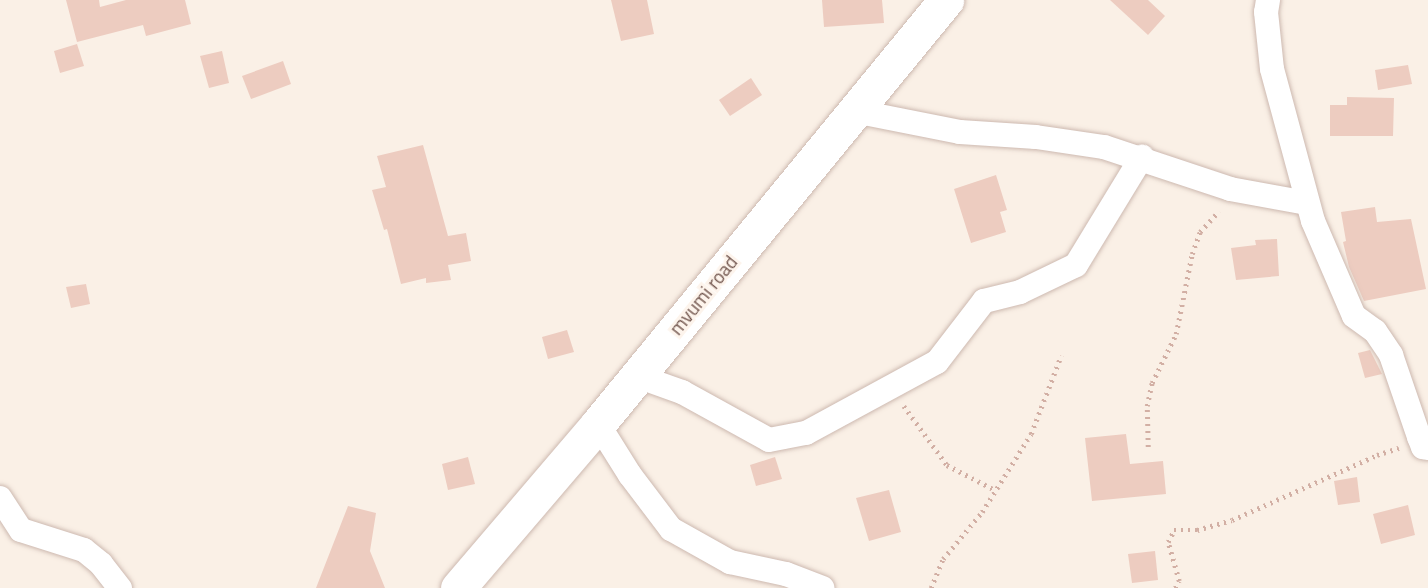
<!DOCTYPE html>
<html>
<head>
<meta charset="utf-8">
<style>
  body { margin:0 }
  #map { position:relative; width:1428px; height:588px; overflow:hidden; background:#faf0e6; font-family:"Titillium Web",sans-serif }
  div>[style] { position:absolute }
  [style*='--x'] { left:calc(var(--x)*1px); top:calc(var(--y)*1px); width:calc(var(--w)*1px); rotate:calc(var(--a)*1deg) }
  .building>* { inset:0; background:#edccc0 }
  .path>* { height:4.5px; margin-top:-2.25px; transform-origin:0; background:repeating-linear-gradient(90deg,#d2afa4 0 2px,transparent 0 7px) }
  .roads { filter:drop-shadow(0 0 2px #cdb9b0) drop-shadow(0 0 2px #cdb9b0) }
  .street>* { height:24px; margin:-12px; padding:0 12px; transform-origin:12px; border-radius:12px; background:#fff }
  .secondary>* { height:35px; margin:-17.5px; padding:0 17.5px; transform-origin:17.5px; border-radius:17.5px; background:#fff }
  span { translate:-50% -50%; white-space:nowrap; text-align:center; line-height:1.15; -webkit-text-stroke:6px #fdf4ec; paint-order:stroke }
  .street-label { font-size:19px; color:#71554d }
</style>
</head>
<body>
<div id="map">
  <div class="building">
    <i style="clip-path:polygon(66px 0,99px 0,100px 7px,126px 0,185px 0,191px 24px,146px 36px,143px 25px,77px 42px)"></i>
    <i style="clip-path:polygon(611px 0,647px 0,654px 34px,621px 41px)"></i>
    <i style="clip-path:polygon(822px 0,882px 0,884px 23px,824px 27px)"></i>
    <i style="clip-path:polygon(1110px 0,1148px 0,1165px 16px,1148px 35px)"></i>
    <i style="clip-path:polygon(77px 44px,84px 66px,60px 73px,54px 51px)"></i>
    <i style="clip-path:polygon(222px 51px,229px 83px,209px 88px,200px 56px)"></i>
    <i style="clip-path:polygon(283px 61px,291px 84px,251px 99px,242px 76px)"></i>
    <i style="clip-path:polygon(1408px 65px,1412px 84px,1378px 90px,1375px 70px)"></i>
    <i style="clip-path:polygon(751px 78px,762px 95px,730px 116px,719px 100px)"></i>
    <i style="clip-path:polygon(1347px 97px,1394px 98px,1393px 136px,1330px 136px,1330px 105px,1347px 105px)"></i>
    <i style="clip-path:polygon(423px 145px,448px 236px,466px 233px,471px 261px,448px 265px,451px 280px,426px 283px,426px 278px,401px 284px,387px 229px,384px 230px,372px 190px,386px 187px,377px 156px)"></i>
    <i style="clip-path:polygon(996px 175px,1007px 210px,1000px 212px,1006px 232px,971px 243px,954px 189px)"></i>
    <i style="clip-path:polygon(1375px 207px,1377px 222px,1411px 219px,1426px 289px,1364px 301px,1349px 267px,1343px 242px,1346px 241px,1341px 212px)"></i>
    <i style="clip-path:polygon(1277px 239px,1279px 276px,1236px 280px,1231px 248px,1256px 245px,1255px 240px)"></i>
    <i style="clip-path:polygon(86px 284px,90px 304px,71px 308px,66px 287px)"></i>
    <i style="clip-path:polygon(567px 330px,574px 352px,548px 359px,542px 337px)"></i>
    <i style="clip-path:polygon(1370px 350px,1382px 374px,1365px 378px,1358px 353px)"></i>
    <i style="clip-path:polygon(1126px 434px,1130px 464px,1163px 461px,1166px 494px,1092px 501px,1085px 438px)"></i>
    <i style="clip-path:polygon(468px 457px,475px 484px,448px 490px,442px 464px)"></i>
    <i style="clip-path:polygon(775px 457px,782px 479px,756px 486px,750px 465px)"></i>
    <i style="clip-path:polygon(1357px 477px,1360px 502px,1338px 505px,1334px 481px)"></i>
    <i style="clip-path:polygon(889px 490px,901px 532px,869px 541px,856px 498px)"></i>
    <i style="clip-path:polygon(1408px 505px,1415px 535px,1381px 544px,1373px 514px)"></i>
    <i style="clip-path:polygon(348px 506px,376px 513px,370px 551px,385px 588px,316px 588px)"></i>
    <i style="clip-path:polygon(1155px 551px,1158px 580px,1132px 583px,1128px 554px)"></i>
  </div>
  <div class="path">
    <i style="--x:904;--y:406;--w:73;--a:53.9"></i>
    <i style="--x:947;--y:465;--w:54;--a:27.5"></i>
    <i style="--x:1148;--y:447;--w:41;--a:-91.4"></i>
    <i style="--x:1147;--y:406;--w:24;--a:-78"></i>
    <i style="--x:1152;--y:383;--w:55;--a:-63.9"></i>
    <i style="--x:1176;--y:334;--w:82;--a:-78.7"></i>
    <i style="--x:1192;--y:254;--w:23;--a:-70"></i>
    <i style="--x:1200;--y:232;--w:28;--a:-48"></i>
    <i style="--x:931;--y:588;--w:31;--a:-68"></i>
    <i style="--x:943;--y:559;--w:61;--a:-50.3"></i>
    <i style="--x:982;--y:512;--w:92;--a:-57.9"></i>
    <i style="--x:1031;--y:434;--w:84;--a:-69"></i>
    <i style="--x:1175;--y:588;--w:8;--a:-60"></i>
    <i style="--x:1179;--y:581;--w:41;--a:-105.8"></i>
    <i style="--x:1168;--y:542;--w:13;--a:-63"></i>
    <i style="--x:1174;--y:530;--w:23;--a:0"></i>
    <i style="--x:1197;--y:530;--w:36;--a:-16"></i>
    <i style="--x:1232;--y:520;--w:159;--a:-24.1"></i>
    <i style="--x:1377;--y:455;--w:23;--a:-18"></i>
  </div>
  <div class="roads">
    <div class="street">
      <i style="--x:1268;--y:0;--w:12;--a:99"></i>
      <i style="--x:1266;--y:12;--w:57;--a:84"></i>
      <i style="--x:1272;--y:69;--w:157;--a:74.9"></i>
      <i style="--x:1313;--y:221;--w:103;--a:66.7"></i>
      <i style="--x:1354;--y:316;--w:26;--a:36"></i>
      <i style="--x:1375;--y:331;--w:29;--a:56"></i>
      <i style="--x:1391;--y:355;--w:87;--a:71.1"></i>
      <i style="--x:1419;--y:437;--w:11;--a:68"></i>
      <i style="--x:1423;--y:447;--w:5;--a:11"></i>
      <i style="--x:854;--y:111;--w:108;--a:11.2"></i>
      <i style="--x:960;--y:132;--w:76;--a:3.8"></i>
      <i style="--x:1036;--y:137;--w:69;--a:8.4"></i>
      <i style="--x:1104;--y:147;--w:133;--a:18.4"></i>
      <i style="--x:1230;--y:189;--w:78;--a:10.3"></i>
      <i style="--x:637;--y:376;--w:48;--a:19.6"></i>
      <i style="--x:682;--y:392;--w:99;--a:28.9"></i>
      <i style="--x:769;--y:440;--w:38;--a:-11"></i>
      <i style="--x:806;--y:433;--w:149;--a:-28.5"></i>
      <i style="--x:937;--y:362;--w:77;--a:-52.4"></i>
      <i style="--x:984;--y:301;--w:37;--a:-14"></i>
      <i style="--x:1020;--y:292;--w:62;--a:-25.7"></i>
      <i style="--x:1076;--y:265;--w:127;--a:-58.6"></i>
      <i style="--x:598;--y:424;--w:60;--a:57.9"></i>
      <i style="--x:630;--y:475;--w:68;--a:52.8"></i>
      <i style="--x:671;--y:529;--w:68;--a:29.2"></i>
      <i style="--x:730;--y:562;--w:57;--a:12.1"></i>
      <i style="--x:786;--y:574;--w:39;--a:21"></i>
      <i style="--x:0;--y:498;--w:38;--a:57"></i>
      <i style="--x:21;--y:530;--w:66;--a:17.6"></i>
      <i style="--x:84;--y:550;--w:22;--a:39"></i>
      <i style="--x:101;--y:564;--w:31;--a:52"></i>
    </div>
    <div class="secondary">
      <i style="--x:458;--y:588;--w:216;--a:-49.5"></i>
      <i style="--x:598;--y:424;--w:549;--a:-50.62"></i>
    </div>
  </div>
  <div class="street-label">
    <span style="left:703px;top:295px;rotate:-51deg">mvumi road</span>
  </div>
</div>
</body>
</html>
